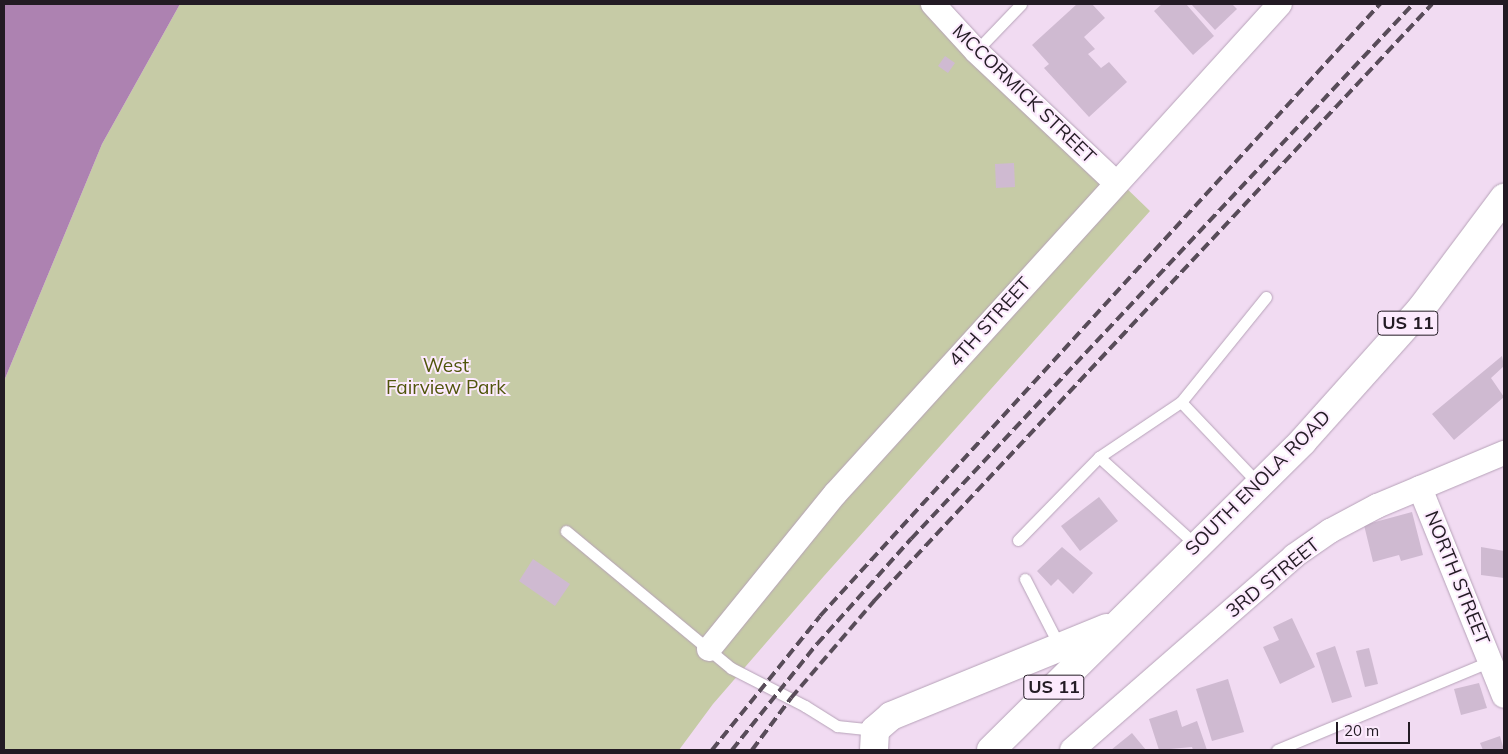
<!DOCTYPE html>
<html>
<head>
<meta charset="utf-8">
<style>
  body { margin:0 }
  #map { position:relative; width:1508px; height:754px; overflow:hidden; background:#f1dbf2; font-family:Mulish,sans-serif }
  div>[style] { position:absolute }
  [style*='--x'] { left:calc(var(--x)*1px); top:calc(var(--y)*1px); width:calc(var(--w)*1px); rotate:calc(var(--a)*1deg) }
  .green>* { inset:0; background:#c6cba6 }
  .water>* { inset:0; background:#ad82b1 }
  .building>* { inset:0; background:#cfbad1 }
  .roads { filter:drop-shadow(0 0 1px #b6a2b8) drop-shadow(0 0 1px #b6a2b8) }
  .service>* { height:11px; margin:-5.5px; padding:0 5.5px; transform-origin:5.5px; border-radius:5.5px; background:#fff }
  .minor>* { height:24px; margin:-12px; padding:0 12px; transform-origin:12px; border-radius:12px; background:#fff }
  .tertiary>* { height:28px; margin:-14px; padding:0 14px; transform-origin:14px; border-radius:14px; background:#fff }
  .primary>* { height:28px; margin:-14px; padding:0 14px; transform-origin:14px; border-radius:14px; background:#fff }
  .rail>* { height:4px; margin-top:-2px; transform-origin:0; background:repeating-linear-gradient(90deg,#584c59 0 10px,transparent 0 15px) }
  span { translate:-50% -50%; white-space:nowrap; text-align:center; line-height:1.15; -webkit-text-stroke:4px #fceafd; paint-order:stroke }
  .shield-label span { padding:1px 4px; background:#fceafd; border:1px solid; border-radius:4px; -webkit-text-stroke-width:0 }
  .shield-label { font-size:18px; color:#231b24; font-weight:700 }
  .street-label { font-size:19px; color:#231b24 }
  .park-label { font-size:19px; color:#50550b }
  .frame { position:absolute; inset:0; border:5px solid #231b24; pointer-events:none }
  .scale { position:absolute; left:1336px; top:722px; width:74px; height:22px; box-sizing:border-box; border:2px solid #231b24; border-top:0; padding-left:6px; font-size:15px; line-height:18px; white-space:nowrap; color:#231b24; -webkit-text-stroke:4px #fceafd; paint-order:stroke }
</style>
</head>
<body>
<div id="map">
  <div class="green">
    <i style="clip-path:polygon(180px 4px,936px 4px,1150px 211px,824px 576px,713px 704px,679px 750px,4px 750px,4px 381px,102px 144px)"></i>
  </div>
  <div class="water">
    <i style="clip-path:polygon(4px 4px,180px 4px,102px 144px,4px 381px)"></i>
  </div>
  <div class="building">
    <i style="clip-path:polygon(1077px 4px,1092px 4px,1105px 18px,1084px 37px,1095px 49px,1088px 54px,1101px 68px,1109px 62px,1127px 82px,1089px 117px,1044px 68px,1049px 64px,1032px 45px)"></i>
    <i style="clip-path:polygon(1162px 4px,1186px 4px,1214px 36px,1193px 55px,1154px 11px)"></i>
    <i style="clip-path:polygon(1191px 4px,1232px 4px,1237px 9px,1215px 30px)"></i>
    <i style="clip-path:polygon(945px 56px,955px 63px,948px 73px,938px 66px)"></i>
    <i style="clip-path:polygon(1014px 163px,1015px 187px,996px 188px,995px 164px)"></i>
    <i style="clip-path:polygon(1502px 356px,1504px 366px,1491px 378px,1504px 397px,1454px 440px,1432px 414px)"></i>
    <i style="clip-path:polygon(1099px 497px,1118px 521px,1080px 551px,1061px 526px)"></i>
    <i style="clip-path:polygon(1412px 512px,1423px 555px,1401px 561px,1399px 555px,1373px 562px,1364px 525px)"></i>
    <i style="clip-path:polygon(1062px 547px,1093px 573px,1073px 594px,1058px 579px,1051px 586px,1037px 571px)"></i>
    <i style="clip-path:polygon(1481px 547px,1504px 551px,1504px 578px,1481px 575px)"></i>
    <i style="clip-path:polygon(533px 559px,570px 584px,555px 606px,519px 581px)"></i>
    <i style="clip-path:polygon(1292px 618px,1315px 667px,1280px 684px,1263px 647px,1279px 640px,1273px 627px)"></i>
    <i style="clip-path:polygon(1335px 646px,1352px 697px,1332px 703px,1316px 653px)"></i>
    <i style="clip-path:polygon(1369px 648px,1378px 684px,1365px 687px,1356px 651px)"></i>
    <i style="clip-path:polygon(1228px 679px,1244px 732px,1212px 741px,1196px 689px)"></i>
    <i style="clip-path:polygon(1479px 683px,1487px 708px,1461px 715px,1454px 689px)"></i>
    <i style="clip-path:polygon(1177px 710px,1182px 727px,1197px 721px,1207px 750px,1193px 750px,1192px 747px,1159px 750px,1149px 719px)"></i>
    <i style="clip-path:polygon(1132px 733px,1146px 750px,1111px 750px)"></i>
    <i style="clip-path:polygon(1500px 736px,1504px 750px,1483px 750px,1480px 743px)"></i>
  </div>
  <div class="roads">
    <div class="service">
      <i style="--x:976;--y:51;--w:65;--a:-46.2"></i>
      <i style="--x:1181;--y:402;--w:112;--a:46.5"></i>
      <i style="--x:1099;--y:457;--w:99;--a:-33.9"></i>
      <i style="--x:1181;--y:402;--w:135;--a:-51"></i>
      <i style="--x:566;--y:531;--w:214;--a:39.7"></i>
      <i style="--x:731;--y:668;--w:83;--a:27.2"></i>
      <i style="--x:805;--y:706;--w:38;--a:32"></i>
      <i style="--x:837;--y:726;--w:38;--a:6"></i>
      <i style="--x:1018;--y:540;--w:116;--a:-45.7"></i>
      <i style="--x:1099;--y:457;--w:131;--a:42.2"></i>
      <i style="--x:1025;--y:579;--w:76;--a:62.8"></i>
      <i style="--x:1277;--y:750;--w:232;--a:-22.6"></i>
    </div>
    <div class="minor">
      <i style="--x:933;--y:4;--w:64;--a:47.5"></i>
      <i style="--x:976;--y:51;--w:192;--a:43.3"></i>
      <i style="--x:1420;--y:488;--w:224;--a:68"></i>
      <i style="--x:709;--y:649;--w:200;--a:-50.9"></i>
      <i style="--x:835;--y:494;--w:662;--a:-47.76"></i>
      <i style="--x:1072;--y:750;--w:295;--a:-41.1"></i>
      <i style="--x:1294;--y:556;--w:44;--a:-34.8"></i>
      <i style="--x:1330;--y:531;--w:53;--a:-28"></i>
      <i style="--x:1377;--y:506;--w:138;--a:-22.7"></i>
    </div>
    <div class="tertiary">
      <i style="--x:874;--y:750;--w:20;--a:-87"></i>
    </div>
    <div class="primary">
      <i style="--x:875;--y:730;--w:21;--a:-41"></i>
      <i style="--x:891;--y:716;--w:233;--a:-22.2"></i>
      <i style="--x:991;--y:750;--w:439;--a:-44.7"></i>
      <i style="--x:1303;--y:441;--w:177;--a:-48.2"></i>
      <i style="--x:1421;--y:309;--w:139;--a:-53.2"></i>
    </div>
  </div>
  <div class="rail">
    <i style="--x:712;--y:750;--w:172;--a:-51.1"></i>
    <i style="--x:820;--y:616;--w:830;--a:-47.54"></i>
    <i style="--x:732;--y:750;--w:136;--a:-51.3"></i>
    <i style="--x:817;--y:644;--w:141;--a:-48.2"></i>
    <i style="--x:911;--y:539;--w:734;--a:-46.82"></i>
    <i style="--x:752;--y:750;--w:65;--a:-53.1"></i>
    <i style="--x:791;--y:698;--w:128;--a:-49.4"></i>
    <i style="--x:874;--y:601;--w:817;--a:-46.93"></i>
  </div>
  <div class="shield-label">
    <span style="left:1408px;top:323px">US 11</span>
    <span style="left:1054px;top:687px">US 11</span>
  </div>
  <div class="street-label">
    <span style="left:1024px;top:94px;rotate:44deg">MCCORMICK STREET</span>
    <span style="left:990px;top:322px;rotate:-48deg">4TH STREET</span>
    <span style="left:1258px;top:483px;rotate:-45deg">SOUTH ENOLA ROAD</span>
    <span style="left:1273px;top:578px;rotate:-39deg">3RD STREET</span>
    <span style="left:1457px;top:578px;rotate:68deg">NORTH STREET</span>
  </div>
  <div class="park-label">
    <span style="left:446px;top:377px">West<br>Fairview Park</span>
  </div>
  <div class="frame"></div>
  <div class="scale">20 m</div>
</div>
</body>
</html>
